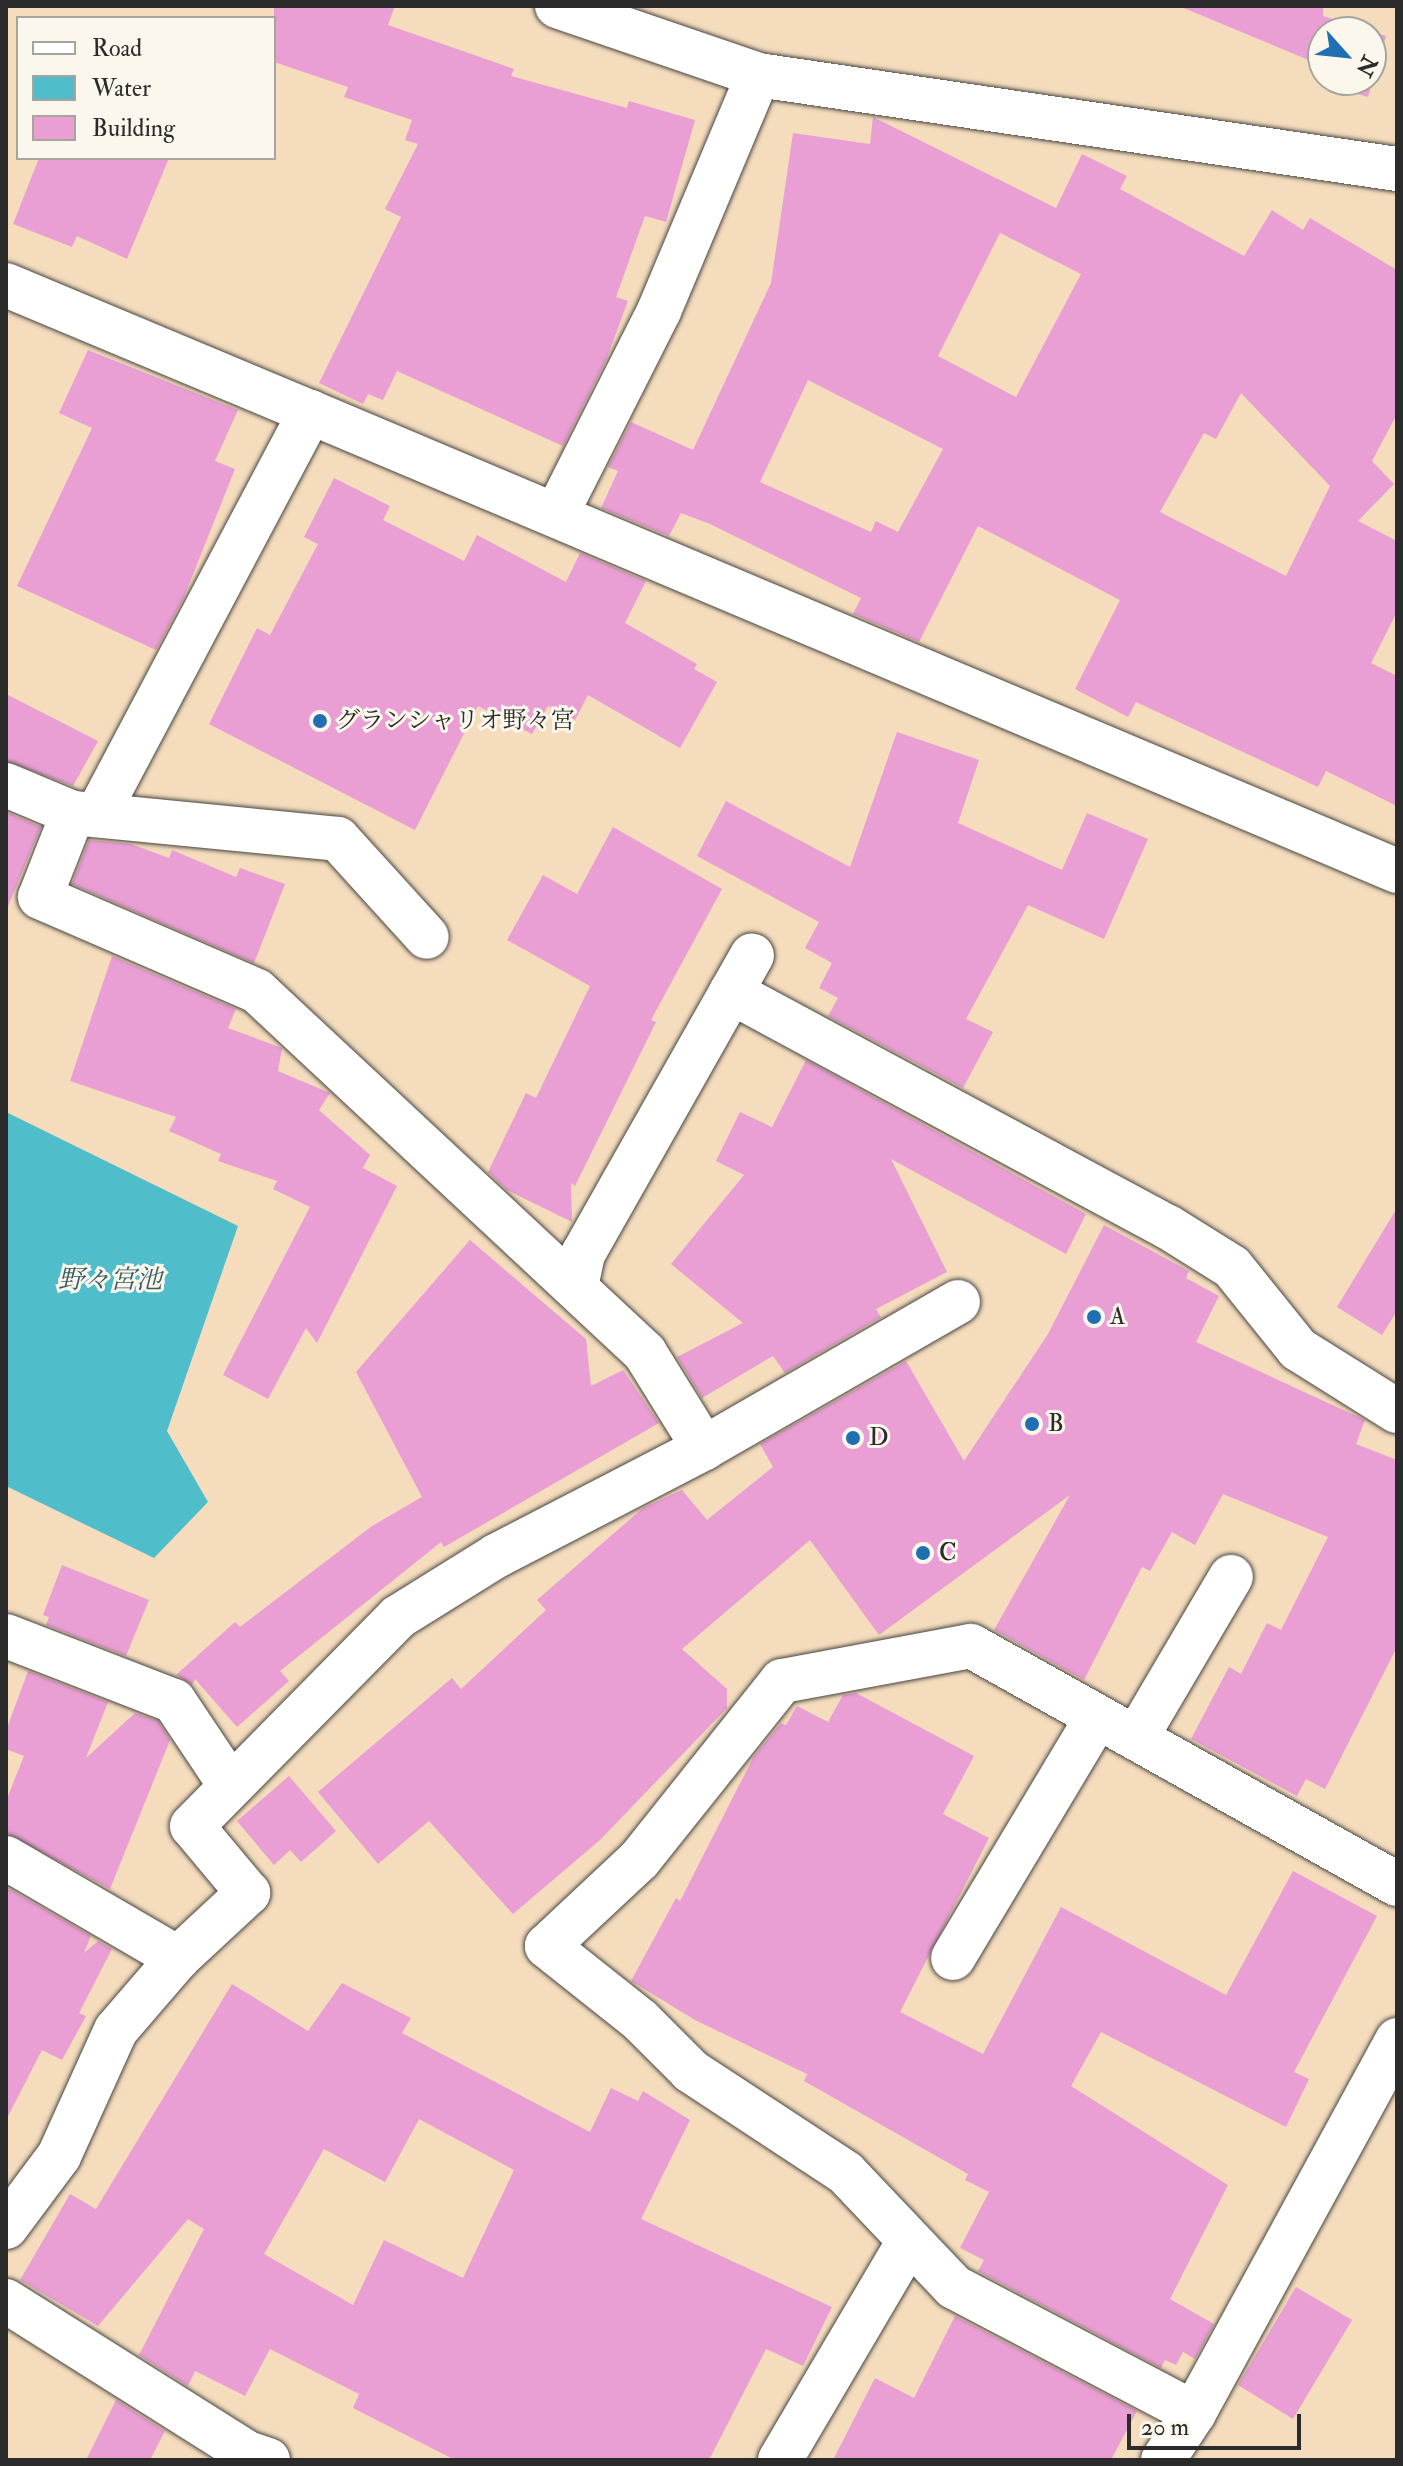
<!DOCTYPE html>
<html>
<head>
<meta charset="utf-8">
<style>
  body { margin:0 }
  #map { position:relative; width:1403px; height:2466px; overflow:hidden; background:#f4dcbd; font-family:"IM FELL Double Pica","Noto Serif JP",serif }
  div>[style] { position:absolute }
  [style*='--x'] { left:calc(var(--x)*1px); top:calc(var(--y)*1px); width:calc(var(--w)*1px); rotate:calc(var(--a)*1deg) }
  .water>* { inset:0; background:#50bdcb }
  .building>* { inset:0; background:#e99fd3 }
  .roads { filter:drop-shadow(0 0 2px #494641) drop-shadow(0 0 2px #494641) }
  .minor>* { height:44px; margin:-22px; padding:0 22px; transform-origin:22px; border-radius:22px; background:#fff }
  .dots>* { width:22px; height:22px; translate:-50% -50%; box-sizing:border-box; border:4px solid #fbf7ec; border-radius:50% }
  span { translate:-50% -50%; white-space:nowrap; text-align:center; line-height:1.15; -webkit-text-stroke:6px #fbf7ec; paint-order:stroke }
  .poi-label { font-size:24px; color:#2b2b2b }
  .left { translate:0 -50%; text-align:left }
  .water-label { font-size:26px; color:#385e63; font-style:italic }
  .frame { position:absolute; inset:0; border:8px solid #2b2b2b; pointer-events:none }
  .legend { position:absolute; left:16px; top:16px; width:260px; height:144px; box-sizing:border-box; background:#fbf7ec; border:2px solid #a8a59f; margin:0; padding:10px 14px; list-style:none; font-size:24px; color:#2b2b2b }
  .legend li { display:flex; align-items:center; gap:16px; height:40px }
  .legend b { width:40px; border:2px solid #a8a59f }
  .north { position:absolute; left:1307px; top:16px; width:80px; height:80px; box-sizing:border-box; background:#fbf7ec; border:2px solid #a8a59f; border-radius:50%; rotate:117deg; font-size:22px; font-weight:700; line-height:32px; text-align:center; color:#2b2b2b }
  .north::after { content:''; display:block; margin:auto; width:28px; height:36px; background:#1f6fb2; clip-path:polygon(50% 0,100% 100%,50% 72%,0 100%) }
  .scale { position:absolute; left:1127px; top:2414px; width:174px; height:36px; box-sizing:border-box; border:4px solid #2b2b2b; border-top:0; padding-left:10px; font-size:24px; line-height:28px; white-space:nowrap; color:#2b2b2b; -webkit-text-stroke:6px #fbf7ec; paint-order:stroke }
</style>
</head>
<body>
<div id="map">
  <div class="water">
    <i style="clip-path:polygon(6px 1112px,238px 1226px,167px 1431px,208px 1502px,154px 1558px,6px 1486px)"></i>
  </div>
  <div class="building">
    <i style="clip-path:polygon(274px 6px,395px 6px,388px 25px,514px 69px,511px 76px,627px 108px,629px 101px,695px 120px,666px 222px,645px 216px,616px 297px,628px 301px,606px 360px,563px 446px,397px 371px,383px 400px,368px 394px,363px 404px,319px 383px,401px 217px,385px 209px,418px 144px,405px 140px,412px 120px,344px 97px,348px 87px,274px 62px)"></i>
    <i style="clip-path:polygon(1179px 6px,1323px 6px,1323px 16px,1386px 36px,1368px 97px,1318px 82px,1323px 67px,1323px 80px,1371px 80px,1371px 32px,1323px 32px,1323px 66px)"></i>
    <i style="clip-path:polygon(evenodd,873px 117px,1056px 208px,1082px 154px,1127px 176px,1120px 189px,1244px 256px,1272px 210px,1303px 230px,1310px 218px,1397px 270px,1397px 414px,1372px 461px,1394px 484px,1358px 521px,1397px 541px,1397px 612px,1371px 663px,1397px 676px,1397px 806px,1326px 771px,1318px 787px,1136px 702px,1128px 717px,1075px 689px,1120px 600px,978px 526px,919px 642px,853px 614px,861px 598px,710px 524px,681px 513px,669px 536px,601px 508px,618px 471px,608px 467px,631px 422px,693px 450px,771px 283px,793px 133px,870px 144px,873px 117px,1000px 233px,1081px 274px,1016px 397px,938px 356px,1000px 233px,873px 117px,808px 380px,943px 449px,898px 532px,876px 521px,871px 532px,760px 482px,808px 380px,873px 117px,1241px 393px,1330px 486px,1286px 576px,1160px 512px,1204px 433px,1216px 439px,1241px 393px)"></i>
    <i style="clip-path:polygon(39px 158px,169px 158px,127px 259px,77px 236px,72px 247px,13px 224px)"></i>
    <i style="clip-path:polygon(88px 350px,238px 410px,215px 461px,235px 469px,184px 597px,156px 650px,17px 586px,92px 428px,59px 413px)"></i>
    <i style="clip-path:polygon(334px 478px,390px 506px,383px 520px,464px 561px,477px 535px,566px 582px,580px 553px,646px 581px,625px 623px,697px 664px,694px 669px,717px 682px,680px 748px,588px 695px,575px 720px,548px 706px,532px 734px,478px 706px,415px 830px,209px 724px,257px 628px,270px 635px,318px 544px,304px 537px)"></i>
    <i style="clip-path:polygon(6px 694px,98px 741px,73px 786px,6px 761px)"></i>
    <i style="clip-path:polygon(897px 732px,979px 760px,958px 823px,1062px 870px,1087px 813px,1148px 839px,1104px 939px,1028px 905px,966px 1019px,993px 1032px,963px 1088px,828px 1016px,838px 998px,819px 988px,832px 963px,805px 948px,819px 922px,697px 856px,726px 801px,850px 867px)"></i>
    <i style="clip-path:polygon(6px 812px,41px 827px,6px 911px)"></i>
    <i style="clip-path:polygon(613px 827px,722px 889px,651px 1020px,656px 1022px,575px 1186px,571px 1183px,572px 1222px,507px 1190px,488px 1172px,526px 1093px,536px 1098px,590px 986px,507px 940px,543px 875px,577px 894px)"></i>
    <i style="clip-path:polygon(89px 840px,131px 844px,169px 858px,172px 850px,236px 877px,240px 868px,285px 884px,254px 963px,72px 884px)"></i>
    <i style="clip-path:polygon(112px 956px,236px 1009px,228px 1028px,282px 1048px,278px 1071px,330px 1093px,319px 1110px,370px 1155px,363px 1168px,397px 1186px,317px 1343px,306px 1328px,268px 1399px,223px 1375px,310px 1207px,273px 1189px,277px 1181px,218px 1161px,221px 1154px,169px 1131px,176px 1117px,70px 1081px)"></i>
    <i style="clip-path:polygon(806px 1060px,1086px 1214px,1066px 1254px,891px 1159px,947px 1272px,876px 1309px,881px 1317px,785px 1373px,773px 1356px,702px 1398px,677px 1357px,743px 1323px,671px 1264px,744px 1175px,716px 1161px,740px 1112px,772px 1127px)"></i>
    <i style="clip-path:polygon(1397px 1208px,1397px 1311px,1382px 1335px,1337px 1307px)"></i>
    <i style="clip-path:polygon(1104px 1225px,1189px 1271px,1186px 1278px,1219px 1296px,1196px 1342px,1365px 1420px,1356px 1444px,1397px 1460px,1397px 1647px,1325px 1789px,1306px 1779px,1297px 1796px,1191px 1739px,1229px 1667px,1241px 1674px,1267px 1623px,1281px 1630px,1328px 1537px,1223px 1494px,1195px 1545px,1172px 1532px,1150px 1571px,1142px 1567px,1084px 1680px,994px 1630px,1070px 1495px,879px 1635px,810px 1540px,682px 1649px,727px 1689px,727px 1708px,600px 1840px,513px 1914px,429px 1821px,378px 1864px,318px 1792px,452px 1678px,461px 1689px,546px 1610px,537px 1600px,643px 1508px,682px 1490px,707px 1520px,773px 1467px,760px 1444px,906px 1361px,964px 1461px,1048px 1334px)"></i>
    <i style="clip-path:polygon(470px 1240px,586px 1339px,591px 1386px,623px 1370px,659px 1423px,444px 1547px,441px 1542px,280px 1671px,289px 1681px,237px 1727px,195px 1679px,192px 1685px,176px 1675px,235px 1622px,240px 1627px,372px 1526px,422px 1497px,356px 1372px)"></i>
    <i style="clip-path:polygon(62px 1565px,149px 1600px,126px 1656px,46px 1625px,49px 1617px,43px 1615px)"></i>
    <i style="clip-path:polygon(28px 1671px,108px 1702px,86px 1758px,135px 1713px,158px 1721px,170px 1740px,110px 1889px,6px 1833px,6px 1801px,24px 1756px,6px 1749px,6px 1731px)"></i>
    <i style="clip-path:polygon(856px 1693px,974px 1756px,943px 1814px,989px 1838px,900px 2012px,983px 2054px,1061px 1907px,1226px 1995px,1293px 1871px,1377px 1916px,1294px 2072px,1309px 2079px,1286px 2127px,1101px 2032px,1071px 2086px,1228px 2185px,1170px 2299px,1214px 2324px,1195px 2359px,1183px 2352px,1176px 2365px,1165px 2360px,1161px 2368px,978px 2271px,984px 2260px,960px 2248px,989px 2192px,965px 2180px,968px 2174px,804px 2081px,807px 2074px,695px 2020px,631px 1981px,676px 1898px,680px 1901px,754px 1756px,781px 1723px,786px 1725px,797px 1706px,828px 1722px,843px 1695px)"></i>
    <i style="clip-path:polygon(289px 1776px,336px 1831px,301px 1862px,290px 1850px,274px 1865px,237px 1821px)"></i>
    <i style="clip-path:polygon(6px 1887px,91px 1936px,84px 1953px,98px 1941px,112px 1949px,79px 2013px,86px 2016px,62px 2060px,42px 2050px,6px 2120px)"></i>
    <i style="clip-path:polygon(evenodd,342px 1983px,411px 2018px,402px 2033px,590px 2132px,611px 2088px,638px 2101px,643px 2091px,690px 2120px,641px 2219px,832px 2307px,803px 2366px,766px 2349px,709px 2460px,455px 2460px,353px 2408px,359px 2394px,270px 2349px,245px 2396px,195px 2371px,188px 2386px,139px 2355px,204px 2229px,188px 2219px,98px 2326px,20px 2280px,70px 2194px,96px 2209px,232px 1984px,308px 2031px,342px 1983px,419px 2119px,514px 2170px,463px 2278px,384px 2240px,353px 2305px,264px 2254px,324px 2149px,385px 2182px,419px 2119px)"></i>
    <i style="clip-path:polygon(1296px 2287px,1352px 2320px,1293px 2419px,1238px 2385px)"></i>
    <i style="clip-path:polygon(955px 2316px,1137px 2411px,1111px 2460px,833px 2460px,875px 2378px,914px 2398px)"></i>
    <i style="clip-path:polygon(116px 2400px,165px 2431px,150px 2460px,86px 2460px)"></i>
  </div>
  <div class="roads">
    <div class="minor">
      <i style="--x:557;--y:6;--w:213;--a:18.9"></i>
      <i style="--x:758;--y:75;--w:646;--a:8.37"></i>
      <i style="--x:6;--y:285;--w:329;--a:22.7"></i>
      <i style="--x:557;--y:513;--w:226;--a:-63.2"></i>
      <i style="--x:659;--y:311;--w:256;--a:-67.2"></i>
      <i style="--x:6;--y:785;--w:73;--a:22.7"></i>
      <i style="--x:73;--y:813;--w:266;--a:5.6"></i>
      <i style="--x:338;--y:839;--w:132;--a:47.8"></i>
      <i style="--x:73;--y:813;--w:90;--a:111.4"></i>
      <i style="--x:40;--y:897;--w:236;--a:23.4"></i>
      <i style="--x:257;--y:991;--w:531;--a:43.01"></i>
      <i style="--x:645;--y:1353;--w:112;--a:58.2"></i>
      <i style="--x:97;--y:815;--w:456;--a:-62.1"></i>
      <i style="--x:310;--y:412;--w:1180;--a:22.89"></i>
      <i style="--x:731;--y:992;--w:496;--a:28.3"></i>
      <i style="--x:1168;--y:1227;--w:75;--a:32"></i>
      <i style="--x:1232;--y:1267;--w:105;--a:51.2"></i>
      <i style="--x:1298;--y:1349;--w:117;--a:32.1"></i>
      <i style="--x:576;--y:1287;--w:34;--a:-78"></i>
      <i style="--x:583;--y:1254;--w:343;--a:-60.5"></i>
      <i style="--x:6;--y:1636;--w:180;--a:21.2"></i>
      <i style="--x:174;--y:1701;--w:101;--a:56.3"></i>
      <i style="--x:1136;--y:1738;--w:187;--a:-59.5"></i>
      <i style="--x:6;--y:1858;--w:199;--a:30.2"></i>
      <i style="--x:953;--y:1958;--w:281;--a:-59.1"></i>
      <i style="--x:6;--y:2227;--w:89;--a:-53.3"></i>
      <i style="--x:59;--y:2156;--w:138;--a:-65.7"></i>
      <i style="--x:116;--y:2030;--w:95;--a:-49.3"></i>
      <i style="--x:178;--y:1958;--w:96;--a:-42.9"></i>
      <i style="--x:248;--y:1893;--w:87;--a:-129.9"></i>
      <i style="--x:192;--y:1826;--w:293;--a:-45.4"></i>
      <i style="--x:398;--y:1617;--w:115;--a:-31.9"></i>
      <i style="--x:496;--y:1556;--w:234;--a:-27.4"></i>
      <i style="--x:704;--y:1448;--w:293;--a:-29.9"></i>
      <i style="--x:6;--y:2301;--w:285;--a:32.2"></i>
      <i style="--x:247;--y:2453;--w:22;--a:18"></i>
      <i style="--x:1194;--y:2413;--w:271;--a:-152.3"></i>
      <i style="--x:954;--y:2287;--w:157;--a:-133.5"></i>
      <i style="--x:846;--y:2173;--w:186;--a:-146.7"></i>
      <i style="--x:691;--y:2071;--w:72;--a:-135"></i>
      <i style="--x:640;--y:2020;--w:119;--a:-141.5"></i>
      <i style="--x:547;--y:1946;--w:126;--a:-43.1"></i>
      <i style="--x:639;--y:1860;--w:229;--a:-51.4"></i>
      <i style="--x:782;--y:1681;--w:192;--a:-10.5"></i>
      <i style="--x:971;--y:1646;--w:488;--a:29.2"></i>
      <i style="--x:780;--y:2460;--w:252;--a:-59.5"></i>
      <i style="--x:1163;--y:2460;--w:56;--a:-56.6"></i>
      <i style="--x:1194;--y:2413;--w:425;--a:-61.4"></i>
    </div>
  </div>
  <div class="dots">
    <i style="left:320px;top:721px;background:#1f6fb2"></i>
    <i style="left:1094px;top:1317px;background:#1f6fb2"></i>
    <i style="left:1032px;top:1424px;background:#1f6fb2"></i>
    <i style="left:853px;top:1438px;background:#1f6fb2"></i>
    <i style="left:923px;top:1553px;background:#1f6fb2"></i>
  </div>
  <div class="poi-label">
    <span class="left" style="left:336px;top:721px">グランシャリオ野々宮</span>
    <span class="left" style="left:1110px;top:1317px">A</span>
    <span class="left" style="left:1048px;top:1424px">B</span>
    <span class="left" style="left:869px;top:1438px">D</span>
    <span class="left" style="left:939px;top:1553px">C</span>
  </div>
  <div class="water-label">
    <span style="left:110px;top:1281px">野々宮池</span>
  </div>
  <div class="frame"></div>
  <ul class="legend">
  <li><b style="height:10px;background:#fff"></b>Road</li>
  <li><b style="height:22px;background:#50bdcb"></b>Water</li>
  <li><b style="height:22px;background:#e99fd3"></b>Building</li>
  </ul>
  <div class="north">N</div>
  <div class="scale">20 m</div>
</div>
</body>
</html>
